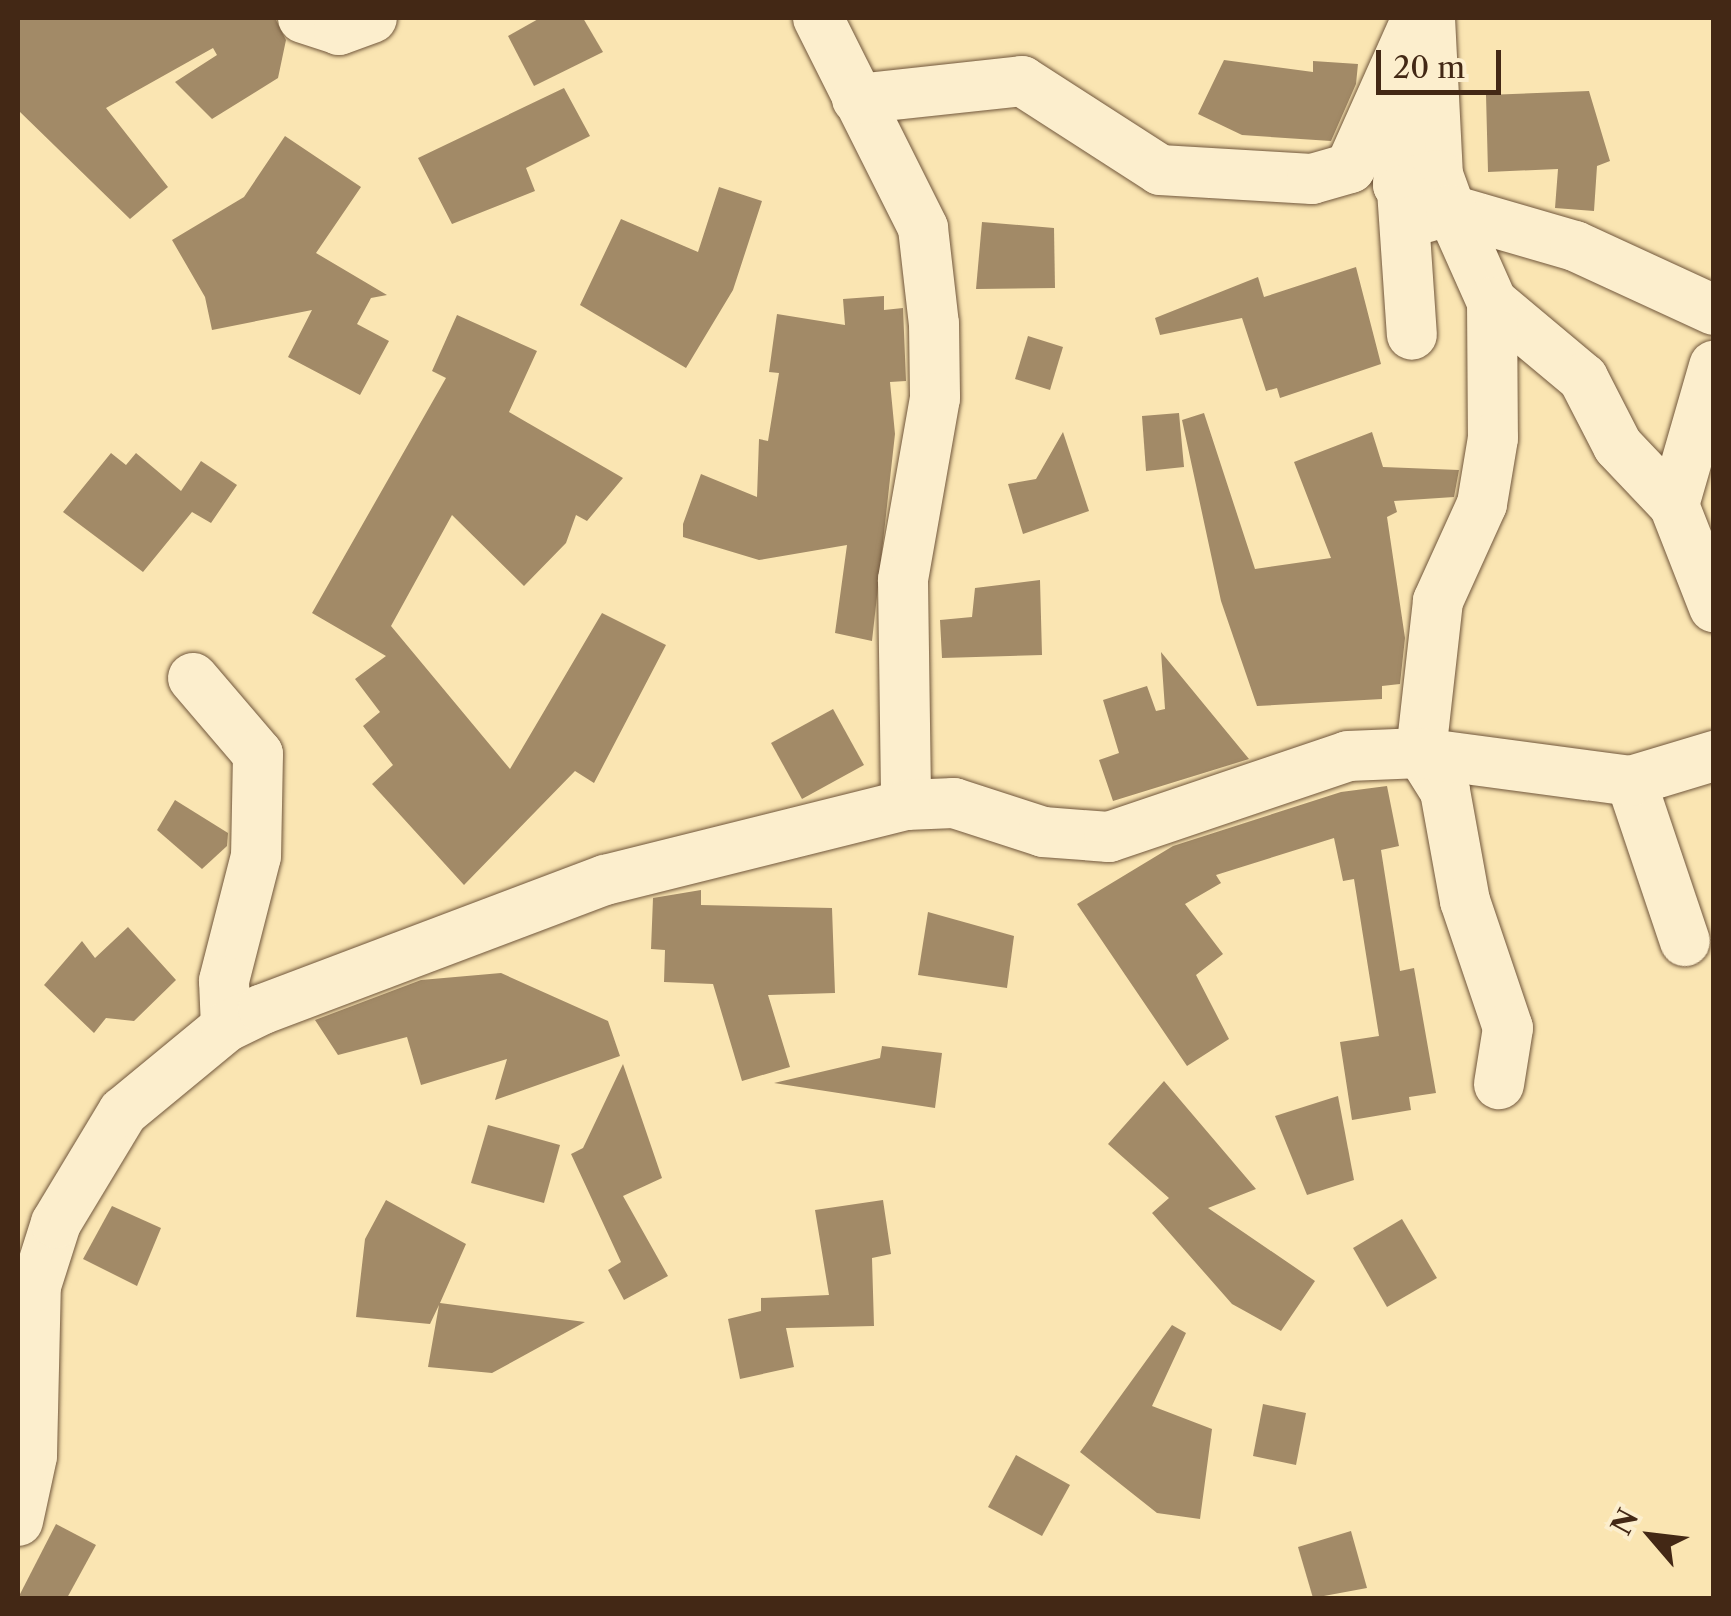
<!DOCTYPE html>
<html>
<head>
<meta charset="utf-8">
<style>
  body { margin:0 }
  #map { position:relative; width:1731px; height:1616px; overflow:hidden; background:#fae5b2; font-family:"Libre Caslon Text",serif }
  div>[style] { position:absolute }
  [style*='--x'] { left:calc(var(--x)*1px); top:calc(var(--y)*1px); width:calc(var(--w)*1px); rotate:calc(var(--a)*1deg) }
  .building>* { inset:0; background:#a28a67 }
  .roads { filter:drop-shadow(0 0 2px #71573c) drop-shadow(0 0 2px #71573c) }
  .minor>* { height:50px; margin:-25px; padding:0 25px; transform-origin:25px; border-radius:25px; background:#fceecd }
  span { translate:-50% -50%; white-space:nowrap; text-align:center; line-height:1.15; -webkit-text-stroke:8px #fceecd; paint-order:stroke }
  .frame { position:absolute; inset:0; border:20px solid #432815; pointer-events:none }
  .north { position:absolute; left:1601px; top:1486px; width:100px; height:100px; -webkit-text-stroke:8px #fceecd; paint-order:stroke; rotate:298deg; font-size:28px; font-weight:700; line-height:40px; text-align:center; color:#432815 }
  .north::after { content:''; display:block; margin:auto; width:35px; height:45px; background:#432815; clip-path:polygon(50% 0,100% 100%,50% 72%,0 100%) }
  .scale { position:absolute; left:1376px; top:50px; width:125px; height:45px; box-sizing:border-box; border:5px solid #432815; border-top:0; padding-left:12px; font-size:30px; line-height:35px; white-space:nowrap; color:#432815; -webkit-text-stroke:8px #fceecd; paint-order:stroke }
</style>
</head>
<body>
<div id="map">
  <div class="building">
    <i style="clip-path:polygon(18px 18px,275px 18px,286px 40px,278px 78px,212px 119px,175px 82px,217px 55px,213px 48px,106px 108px,168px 187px,130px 219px,18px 110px)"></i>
    <i style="clip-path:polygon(540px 18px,583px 18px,603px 52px,534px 86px,508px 36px)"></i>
    <i style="clip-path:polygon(1224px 60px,1313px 72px,1313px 61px,1358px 64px,1356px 84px,1331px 141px,1242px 135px,1198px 114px)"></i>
    <i style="clip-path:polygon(564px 88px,590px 136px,526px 168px,535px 191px,452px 224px,418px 158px)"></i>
    <i style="clip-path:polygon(1589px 91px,1610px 161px,1597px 166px,1594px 211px,1555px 208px,1558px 169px,1488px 172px,1486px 95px)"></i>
    <i style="clip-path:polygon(285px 136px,361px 187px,316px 253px,387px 295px,371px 298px,357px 324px,389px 341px,360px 395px,288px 357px,312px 310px,212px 330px,205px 297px,172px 240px,244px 197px)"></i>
    <i style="clip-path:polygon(719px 187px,762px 201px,733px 290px,686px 368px,580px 305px,621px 219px,698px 252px)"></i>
    <i style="clip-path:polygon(982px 222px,1054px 228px,1055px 288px,976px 289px)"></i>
    <i style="clip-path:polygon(1356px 267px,1381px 364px,1280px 398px,1277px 388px,1266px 391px,1242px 318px,1160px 335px,1155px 318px,1258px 277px,1264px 297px)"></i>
    <i style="clip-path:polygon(884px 296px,884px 310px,903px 308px,906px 381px,890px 382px,895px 434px,872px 641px,835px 633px,847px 545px,759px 560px,683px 537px,683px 524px,701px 474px,757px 497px,759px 439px,768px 441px,779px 373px,769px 372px,777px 314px,845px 325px,843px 299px)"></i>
    <i style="clip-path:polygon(457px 315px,537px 351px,509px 412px,623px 478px,587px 521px,576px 515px,566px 543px,524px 586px,452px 515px,391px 626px,510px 769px,602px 613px,666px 645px,594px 783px,575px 771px,464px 885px,372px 784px,393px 765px,363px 726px,380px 712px,355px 679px,386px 656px,312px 613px,446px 378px,432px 371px)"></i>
    <i style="clip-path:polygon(1028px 336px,1063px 347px,1050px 390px,1015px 379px)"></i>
    <i style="clip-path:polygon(1179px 413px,1184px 467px,1146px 471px,1142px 416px)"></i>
    <i style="clip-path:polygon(1204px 413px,1255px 569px,1331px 558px,1294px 462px,1372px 432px,1383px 467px,1459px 470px,1454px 497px,1394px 501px,1397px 512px,1387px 517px,1405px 638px,1400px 684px,1382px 686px,1382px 699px,1257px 706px,1221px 601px,1182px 420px)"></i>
    <i style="clip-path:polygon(1063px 432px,1089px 511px,1023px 534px,1008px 484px,1036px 479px)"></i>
    <i style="clip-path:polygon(111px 453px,126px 465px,136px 453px,181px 491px,201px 461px,237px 485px,211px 523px,192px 512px,143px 572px,63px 512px)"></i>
    <i style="clip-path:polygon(1040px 580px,1042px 655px,942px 658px,940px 620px,972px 617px,975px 588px)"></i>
    <i style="clip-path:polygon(1161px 652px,1249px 759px,1113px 801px,1099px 760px,1119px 753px,1103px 700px,1147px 686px,1156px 711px,1165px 709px)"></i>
    <i style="clip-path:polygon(833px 709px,864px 765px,802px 799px,771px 743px)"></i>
    <i style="clip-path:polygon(1387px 786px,1399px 846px,1381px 850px,1400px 971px,1414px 968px,1436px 1093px,1409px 1097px,1411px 1110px,1352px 1120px,1340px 1042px,1379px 1036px,1354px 879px,1343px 881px,1334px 838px,1216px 875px,1221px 883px,1185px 904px,1223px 954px,1196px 975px,1229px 1039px,1187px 1066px,1077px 904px,1173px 846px,1341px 792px)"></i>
    <i style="clip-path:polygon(175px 800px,228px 833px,227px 846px,202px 869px,157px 830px)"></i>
    <i style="clip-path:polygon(701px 890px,701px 905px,832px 908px,835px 993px,768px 995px,790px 1067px,742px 1081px,713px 984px,664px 982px,665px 950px,651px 949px,653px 898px)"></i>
    <i style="clip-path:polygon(928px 912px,1014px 936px,1007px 988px,918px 975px)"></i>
    <i style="clip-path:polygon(128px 927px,176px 980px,134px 1021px,106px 1018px,94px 1033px,44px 985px,82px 941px,95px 958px)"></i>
    <i style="clip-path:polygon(501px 973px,608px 1021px,620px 1056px,495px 1100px,507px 1059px,421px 1085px,407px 1037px,338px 1055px,315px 1020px,421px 980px)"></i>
    <i style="clip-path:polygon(882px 1046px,942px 1053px,935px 1108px,774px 1083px,880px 1058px)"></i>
    <i style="clip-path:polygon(623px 1064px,662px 1178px,623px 1196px,668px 1276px,624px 1300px,608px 1270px,621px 1262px,571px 1154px,583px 1148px)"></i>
    <i style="clip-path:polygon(1164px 1081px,1256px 1189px,1208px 1208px,1315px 1281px,1281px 1331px,1232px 1304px,1152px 1213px,1169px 1198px,1108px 1144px)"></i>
    <i style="clip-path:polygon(1338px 1096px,1354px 1180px,1307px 1195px,1275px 1116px)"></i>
    <i style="clip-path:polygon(488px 1125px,560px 1145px,544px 1203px,471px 1183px)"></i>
    <i style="clip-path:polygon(386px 1200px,466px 1244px,440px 1303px,585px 1322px,492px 1373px,428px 1367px,439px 1305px,430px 1324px,356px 1317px,365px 1239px)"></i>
    <i style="clip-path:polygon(883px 1200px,891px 1254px,872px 1258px,874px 1326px,786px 1328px,794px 1367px,740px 1379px,728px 1319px,761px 1311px,761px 1298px,829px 1295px,815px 1210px)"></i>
    <i style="clip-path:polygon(112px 1206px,161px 1228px,137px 1286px,83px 1259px)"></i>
    <i style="clip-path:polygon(1402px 1219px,1437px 1278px,1387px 1307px,1353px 1248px)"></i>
    <i style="clip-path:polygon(1172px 1325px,1186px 1333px,1152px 1406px,1212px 1429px,1200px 1519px,1157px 1513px,1080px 1452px)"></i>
    <i style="clip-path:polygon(1263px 1404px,1306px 1413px,1296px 1465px,1253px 1456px)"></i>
    <i style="clip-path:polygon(1016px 1455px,1070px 1485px,1042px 1536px,988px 1507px)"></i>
    <i style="clip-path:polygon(56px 1524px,96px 1545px,67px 1598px,18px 1598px)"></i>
    <i style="clip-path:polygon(1351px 1531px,1367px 1588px,1313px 1598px,1298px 1547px)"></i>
  </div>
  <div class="roads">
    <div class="minor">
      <i style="--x:303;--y:18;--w:38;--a:18"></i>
      <i style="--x:339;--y:30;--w:35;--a:-20"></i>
      <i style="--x:818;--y:18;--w:235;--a:63.4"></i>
      <i style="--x:923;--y:228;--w:97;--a:83.5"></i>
      <i style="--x:934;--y:324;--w:74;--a:89.2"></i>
      <i style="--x:935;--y:398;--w:185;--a:100"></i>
      <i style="--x:903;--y:580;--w:225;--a:89.2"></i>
      <i style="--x:1430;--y:18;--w:157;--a:87.1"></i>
      <i style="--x:1438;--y:175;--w:37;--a:70"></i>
      <i style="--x:1451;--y:210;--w:129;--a:16.2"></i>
      <i style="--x:1575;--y:246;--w:153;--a:24.7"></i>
      <i style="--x:1405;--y:82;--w:103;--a:93.9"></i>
      <i style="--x:1398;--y:185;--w:41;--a:-14"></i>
      <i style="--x:857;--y:99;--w:166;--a:-6.2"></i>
      <i style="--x:1022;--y:81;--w:164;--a:32.8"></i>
      <i style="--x:1160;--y:170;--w:152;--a:3.4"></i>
      <i style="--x:1312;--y:179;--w:40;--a:-16"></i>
      <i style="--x:1350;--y:168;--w:164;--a:-65.9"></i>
      <i style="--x:1402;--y:190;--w:145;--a:86.1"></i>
      <i style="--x:1410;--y:222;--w:43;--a:-16.3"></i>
      <i style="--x:1451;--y:210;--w:101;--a:66"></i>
      <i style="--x:1492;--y:302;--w:119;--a:39.9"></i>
      <i style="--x:1583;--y:378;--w:76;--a:62.8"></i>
      <i style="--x:1618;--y:446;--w:81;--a:46.5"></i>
      <i style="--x:1674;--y:505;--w:110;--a:68.6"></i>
      <i style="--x:1492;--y:302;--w:136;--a:89.6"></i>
      <i style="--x:1493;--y:438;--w:67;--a:99.5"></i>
      <i style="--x:1482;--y:504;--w:107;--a:114.4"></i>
      <i style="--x:1438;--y:601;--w:153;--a:96.4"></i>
      <i style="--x:1421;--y:753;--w:45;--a:57.7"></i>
      <i style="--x:1445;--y:791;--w:112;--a:79.7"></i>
      <i style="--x:1465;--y:901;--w:134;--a:71.3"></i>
      <i style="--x:1508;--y:1028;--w:57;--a:99.1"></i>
      <i style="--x:1674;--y:505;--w:145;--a:-73.9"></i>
      <i style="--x:193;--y:678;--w:100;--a:49.5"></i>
      <i style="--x:258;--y:754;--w:102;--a:91.1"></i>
      <i style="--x:256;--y:856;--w:129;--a:104.4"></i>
      <i style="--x:224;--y:981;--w:46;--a:87.5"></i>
      <i style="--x:1631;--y:781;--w:169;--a:71.4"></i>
      <i style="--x:18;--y:1521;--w:66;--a:-77.8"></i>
      <i style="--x:32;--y:1456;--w:170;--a:-88.7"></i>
      <i style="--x:36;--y:1286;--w:66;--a:-72.4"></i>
      <i style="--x:56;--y:1223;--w:130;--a:-58.9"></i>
      <i style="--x:123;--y:1112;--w:134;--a:-39.5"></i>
      <i style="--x:226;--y:1027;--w:41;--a:-25.9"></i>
      <i style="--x:263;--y:1009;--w:366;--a:-20.7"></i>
      <i style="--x:605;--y:880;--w:310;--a:-14"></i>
      <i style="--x:906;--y:805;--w:48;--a:-2.4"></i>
      <i style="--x:954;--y:803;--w:94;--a:18"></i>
      <i style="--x:1043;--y:832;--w:66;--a:4.3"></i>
      <i style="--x:1109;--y:837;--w:252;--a:-18.7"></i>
      <i style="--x:1348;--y:756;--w:73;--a:-2.4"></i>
      <i style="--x:1421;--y:753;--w:212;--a:7.6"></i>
      <i style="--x:1631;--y:781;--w:87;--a:-16.8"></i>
    </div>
  </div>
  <div class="frame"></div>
  <div class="north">N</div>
  <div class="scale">20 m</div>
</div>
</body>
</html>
